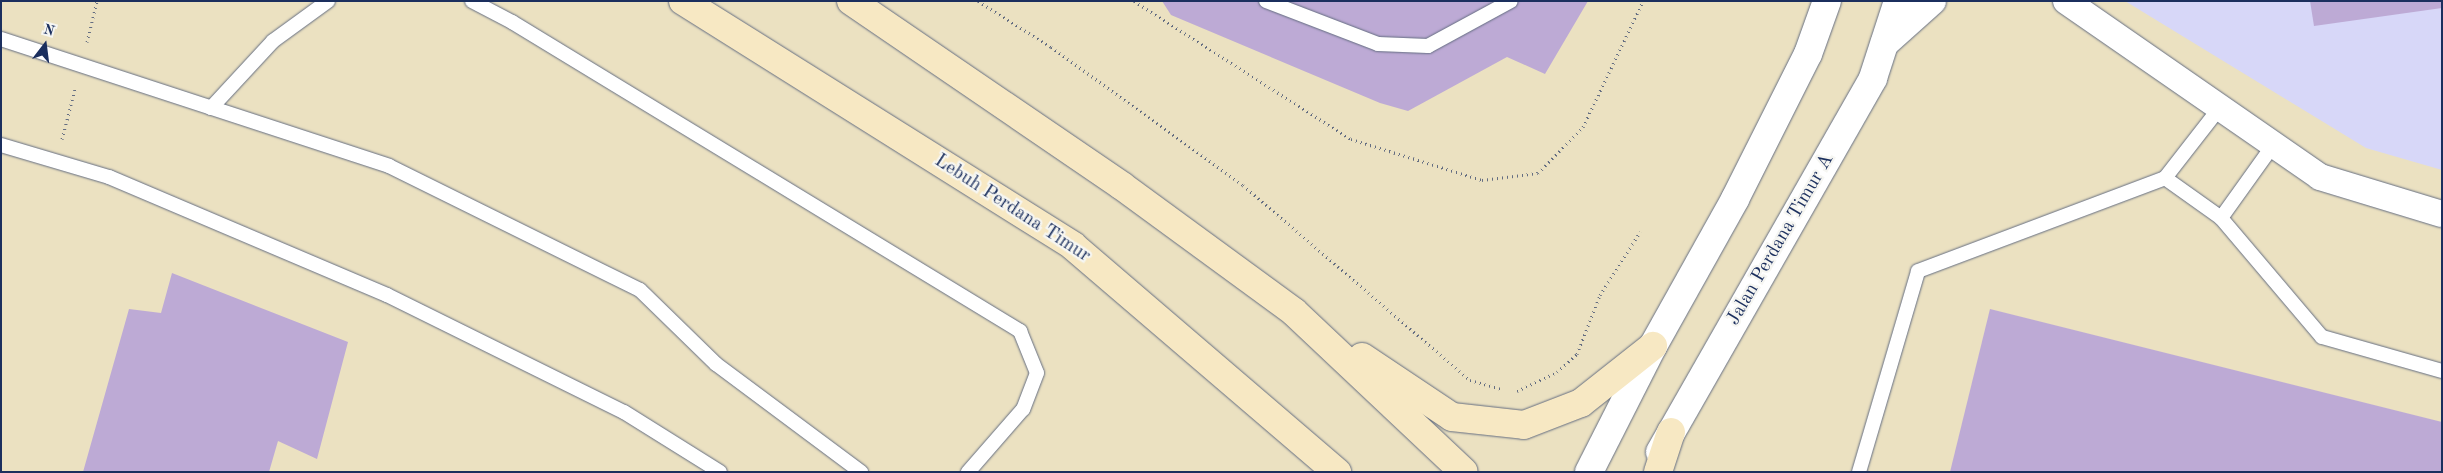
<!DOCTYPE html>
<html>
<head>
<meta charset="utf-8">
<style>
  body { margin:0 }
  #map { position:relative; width:2443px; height:473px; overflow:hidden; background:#ebe1c1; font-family:"Old Standard TT",serif }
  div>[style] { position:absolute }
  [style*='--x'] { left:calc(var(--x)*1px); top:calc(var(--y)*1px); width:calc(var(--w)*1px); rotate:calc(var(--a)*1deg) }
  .built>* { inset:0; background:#d7d7f8 }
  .building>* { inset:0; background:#bdaad5 }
  .path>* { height:3px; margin-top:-1.5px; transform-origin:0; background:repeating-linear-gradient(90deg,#646d81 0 1px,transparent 0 5px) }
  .roads { filter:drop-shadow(0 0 1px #646d81) drop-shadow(0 0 1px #646d81) }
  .service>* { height:14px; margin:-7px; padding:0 7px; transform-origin:7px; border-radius:7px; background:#fff }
  .minor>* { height:26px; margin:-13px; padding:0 13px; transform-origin:13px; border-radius:13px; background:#fff }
  .tertiary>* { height:28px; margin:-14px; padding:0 14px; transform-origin:14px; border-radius:14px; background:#fff }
  .secondary>* { height:28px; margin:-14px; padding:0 14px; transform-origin:14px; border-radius:14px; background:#f7e8c3 }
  span { translate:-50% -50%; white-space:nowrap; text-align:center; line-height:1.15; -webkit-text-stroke:4.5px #f6f6f2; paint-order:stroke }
  .street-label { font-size:19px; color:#1b2f5e }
  .frame { position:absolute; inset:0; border:2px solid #1b2f5e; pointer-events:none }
  .north { position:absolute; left:20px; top:20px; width:50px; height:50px; -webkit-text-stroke:4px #f6f6f2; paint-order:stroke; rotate:15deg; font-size:14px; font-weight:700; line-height:20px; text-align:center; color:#1b2f5e }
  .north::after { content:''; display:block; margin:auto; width:18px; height:22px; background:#1b2f5e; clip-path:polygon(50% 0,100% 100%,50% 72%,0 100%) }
</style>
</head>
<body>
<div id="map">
  <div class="built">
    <i style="clip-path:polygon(2125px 1px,2442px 1px,2442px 170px,2366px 148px)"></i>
  </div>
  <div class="building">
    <i style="clip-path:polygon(1162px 1px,1588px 1px,1545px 74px,1507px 57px,1408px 111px,1380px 103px,1171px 15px)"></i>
    <i style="clip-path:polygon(2310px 1px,2442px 1px,2442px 8px,2314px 26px)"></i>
    <i style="clip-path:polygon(172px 273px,348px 342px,317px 459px,278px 441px,269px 472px,83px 472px,129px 309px,161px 313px)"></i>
    <i style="clip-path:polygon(1990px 309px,2442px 422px,2442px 472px,1950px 472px)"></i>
  </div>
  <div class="path">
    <i style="--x:978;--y:1;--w:86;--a:32.2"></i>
    <i style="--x:1051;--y:47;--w:236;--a:35.7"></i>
    <i style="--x:1243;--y:185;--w:299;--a:40.7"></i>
    <i style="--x:1470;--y:380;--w:33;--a:16"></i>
    <i style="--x:1134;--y:1;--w:257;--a:32.5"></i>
    <i style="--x:1351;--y:139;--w:137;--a:17.4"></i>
    <i style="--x:1482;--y:180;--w:56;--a:-7.1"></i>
    <i style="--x:1538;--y:173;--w:64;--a:-45.6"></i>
    <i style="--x:1583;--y:127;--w:140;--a:-64.5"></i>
    <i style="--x:87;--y:42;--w:42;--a:-76.3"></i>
    <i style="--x:62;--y:139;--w:52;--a:-75.4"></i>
    <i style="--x:1517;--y:391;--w:44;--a:-25.4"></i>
    <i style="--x:1557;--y:372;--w:27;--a:-42"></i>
    <i style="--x:1577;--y:354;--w:63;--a:-68.7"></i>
    <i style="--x:1600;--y:295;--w:75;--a:-57.6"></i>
  </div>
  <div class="roads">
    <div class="service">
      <i style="--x:472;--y:1;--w:45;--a:27.7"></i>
      <i style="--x:512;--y:22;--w:595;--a:31.31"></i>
      <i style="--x:1020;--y:331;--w:45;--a:68"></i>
      <i style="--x:1037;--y:373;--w:39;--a:111"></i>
      <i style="--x:1023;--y:409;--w:84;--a:131.1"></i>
      <i style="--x:1266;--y:1;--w:120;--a:21"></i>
      <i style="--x:1378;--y:44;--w:50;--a:2.3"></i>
      <i style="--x:1428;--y:46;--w:94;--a:-28.5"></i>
      <i style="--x:1;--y:39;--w:408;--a:18.1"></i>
      <i style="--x:389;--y:166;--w:280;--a:26.3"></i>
      <i style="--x:640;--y:290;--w:106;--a:44.2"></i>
      <i style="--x:716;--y:364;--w:181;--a:36.7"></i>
      <i style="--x:211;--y:108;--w:91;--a:-47.2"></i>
      <i style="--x:273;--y:41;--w:68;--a:-36"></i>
      <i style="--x:2274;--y:144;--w:91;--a:125.6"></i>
      <i style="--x:2221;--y:218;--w:156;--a:49.7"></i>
      <i style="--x:2322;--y:337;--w:125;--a:15.8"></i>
      <i style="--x:1;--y:145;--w:113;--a:16.5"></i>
      <i style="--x:109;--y:177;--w:302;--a:23"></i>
      <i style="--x:387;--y:295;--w:264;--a:26.3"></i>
      <i style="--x:624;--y:412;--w:113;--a:32"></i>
      <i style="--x:2165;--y:178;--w:69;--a:35.5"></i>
      <i style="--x:1859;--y:472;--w:209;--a:-73.6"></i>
      <i style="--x:1918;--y:271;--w:264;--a:-20.6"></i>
      <i style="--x:2165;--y:178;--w:91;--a:-52.1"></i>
    </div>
    <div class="minor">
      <i style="--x:2066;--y:1;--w:309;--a:34.7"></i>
      <i style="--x:2320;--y:177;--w:127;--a:16.9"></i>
    </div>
    <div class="tertiary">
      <i style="--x:1885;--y:43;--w:63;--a:-41.8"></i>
      <i style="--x:1660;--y:452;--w:430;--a:-60.3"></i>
      <i style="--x:1873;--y:78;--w:81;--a:-72"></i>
      <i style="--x:1589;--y:472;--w:141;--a:-63.1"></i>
      <i style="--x:1653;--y:346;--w:168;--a:-60.8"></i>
      <i style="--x:1735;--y:199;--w:162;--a:-63.3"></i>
      <i style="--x:1808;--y:54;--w:56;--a:-70.3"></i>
    </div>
    <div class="secondary">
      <i style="--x:683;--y:1;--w:461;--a:32.1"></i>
      <i style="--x:1073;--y:246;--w:348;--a:40.6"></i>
      <i style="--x:851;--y:1;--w:328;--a:34.3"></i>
      <i style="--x:1122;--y:186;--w:213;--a:36.2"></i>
      <i style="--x:1294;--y:312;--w:233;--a:43.3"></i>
      <i style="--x:1362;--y:357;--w:108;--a:33.7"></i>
      <i style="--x:1452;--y:417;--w:72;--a:6.3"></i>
      <i style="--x:1524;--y:425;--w:61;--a:-21.1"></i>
      <i style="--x:1581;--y:403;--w:92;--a:-38.4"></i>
      <i style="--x:1658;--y:472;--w:42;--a:-72"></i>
    </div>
  </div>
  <div class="street-label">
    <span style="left:1012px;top:209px;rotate:33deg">Lebuh Perdana Timur</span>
    <span style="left:1781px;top:240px;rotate:-60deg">Jalan Perdana Timur A</span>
  </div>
  <div class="frame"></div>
  <div class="north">N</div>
</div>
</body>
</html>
